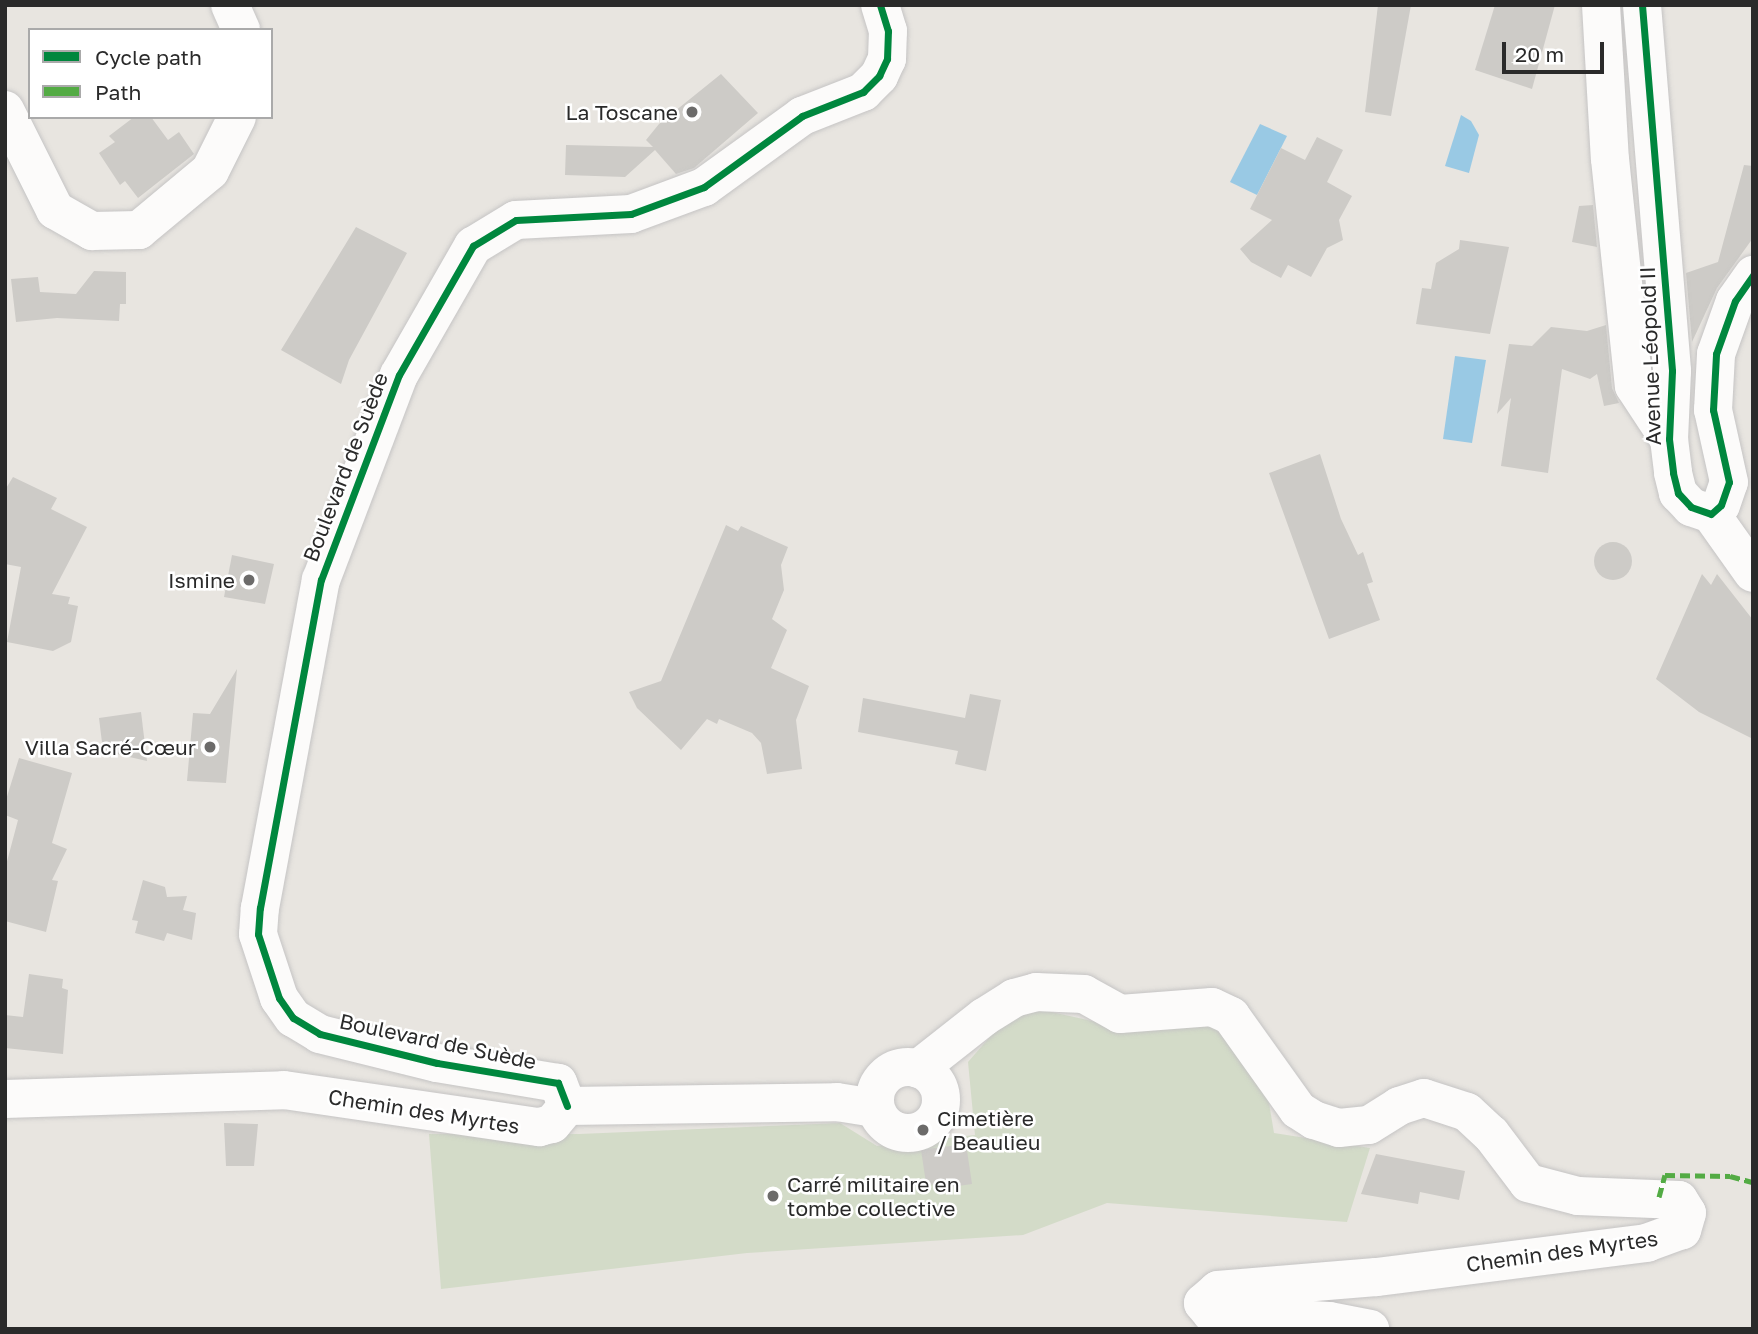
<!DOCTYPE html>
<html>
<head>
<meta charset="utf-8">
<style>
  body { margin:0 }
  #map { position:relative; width:1758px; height:1334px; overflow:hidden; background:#e8e5e0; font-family:"Golos Text",sans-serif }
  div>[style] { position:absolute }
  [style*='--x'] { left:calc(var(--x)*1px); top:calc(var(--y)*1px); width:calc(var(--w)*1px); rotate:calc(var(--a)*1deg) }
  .cemetery>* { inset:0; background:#d3dbc8 }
  .water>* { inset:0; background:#99c9e4 }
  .building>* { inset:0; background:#cdcbc7 }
  .round { border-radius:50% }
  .roads { filter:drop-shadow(0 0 2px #c5c4c4) drop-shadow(0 0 2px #c5c4c4) }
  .minor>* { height:38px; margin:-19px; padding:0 19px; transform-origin:19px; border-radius:19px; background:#fcfbfa }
  .minor>.ring { margin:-19px; padding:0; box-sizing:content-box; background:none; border:38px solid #fcfbfa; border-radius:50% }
  .quiet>* { height:5px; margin-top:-2.5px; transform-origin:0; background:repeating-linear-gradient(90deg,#53ab44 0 10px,transparent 0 15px) }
  .cycleway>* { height:7px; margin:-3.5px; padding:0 3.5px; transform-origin:3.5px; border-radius:3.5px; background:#00873e }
  .dots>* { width:19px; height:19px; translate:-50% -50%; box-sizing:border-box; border:4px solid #fff; border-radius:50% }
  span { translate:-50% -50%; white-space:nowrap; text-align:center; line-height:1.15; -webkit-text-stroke:5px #fff; paint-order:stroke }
  .poi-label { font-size:21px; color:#2a2a2a }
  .right { translate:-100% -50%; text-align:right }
  .left { translate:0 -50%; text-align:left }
  .street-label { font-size:21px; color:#2a2a2a }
  .frame { position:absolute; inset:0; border:7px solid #2a2a2a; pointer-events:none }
  .legend { position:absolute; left:28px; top:28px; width:245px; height:91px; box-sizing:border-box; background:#fff; border:2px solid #aaa; margin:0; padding:9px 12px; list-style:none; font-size:21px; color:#2a2a2a }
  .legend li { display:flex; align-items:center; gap:14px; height:35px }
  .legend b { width:35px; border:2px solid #aaa }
  .scale { position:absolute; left:1502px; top:42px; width:102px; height:32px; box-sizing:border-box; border:4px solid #2a2a2a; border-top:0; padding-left:9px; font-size:21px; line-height:24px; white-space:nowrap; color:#2a2a2a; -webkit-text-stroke:5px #fff; paint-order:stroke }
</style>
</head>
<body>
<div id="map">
  <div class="cemetery">
    <i style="clip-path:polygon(1029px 1007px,1128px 1029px,1221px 1026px,1267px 1091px,1274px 1133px,1370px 1148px,1347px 1222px,1107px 1203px,1023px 1235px,747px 1253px,441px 1289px,429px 1134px,579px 1134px,840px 1123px,877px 1146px,975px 1135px,968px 1062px,1010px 1014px)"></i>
  </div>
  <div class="water">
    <i style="clip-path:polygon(1461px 115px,1471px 121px,1479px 135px,1469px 173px,1445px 166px)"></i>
    <i style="clip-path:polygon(1260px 124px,1287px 136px,1257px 195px,1230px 182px)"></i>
    <i style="clip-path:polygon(1455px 356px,1486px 360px,1472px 443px,1443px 439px)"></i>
  </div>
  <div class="building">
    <i style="clip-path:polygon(1378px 5px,1411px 5px,1391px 116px,1365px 112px)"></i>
    <i style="clip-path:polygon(1495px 5px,1555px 5px,1532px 89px,1475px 70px)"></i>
    <i style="clip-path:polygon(721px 74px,758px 113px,694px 168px,676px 174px,655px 150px,625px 177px,565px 175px,566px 145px,653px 147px,646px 140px,659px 124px)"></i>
    <i style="clip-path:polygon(134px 117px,151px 117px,168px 140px,179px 132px,194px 154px,138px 198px,125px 181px,120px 185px,99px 153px,115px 142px,109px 136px)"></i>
    <i style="clip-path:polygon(1317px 137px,1343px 150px,1327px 182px,1352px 196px,1339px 220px,1343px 240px,1327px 248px,1311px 277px,1288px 265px,1281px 278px,1251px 262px,1240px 249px,1272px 220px,1250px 209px,1281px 148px,1305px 160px)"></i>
    <i style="clip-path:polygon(1744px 165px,1753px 166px,1753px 238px,1717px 288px,1692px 342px,1686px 273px,1718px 262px)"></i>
    <i style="clip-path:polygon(1593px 205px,1597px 247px,1572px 242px,1579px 206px)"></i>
    <i style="clip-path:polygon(356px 227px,407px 253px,349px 360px,341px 384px,281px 350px)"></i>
    <i style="clip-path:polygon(1460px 240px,1509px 247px,1490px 334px,1416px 324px,1422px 288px,1431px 289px,1436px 263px,1459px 249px)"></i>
    <i style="clip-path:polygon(94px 271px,126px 272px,126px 304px,120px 304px,119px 321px,57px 318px,16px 322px,11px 279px,38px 277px,40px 292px,76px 294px)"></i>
    <i style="clip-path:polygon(1606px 325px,1612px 388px,1619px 403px,1604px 406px,1597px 374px,1590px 379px,1562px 369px,1548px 473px,1501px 466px,1511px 398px,1497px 414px,1509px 344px,1532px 346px,1551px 327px,1587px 331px)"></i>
    <i style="clip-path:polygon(1320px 454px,1341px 519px,1358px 555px,1363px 552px,1373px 582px,1367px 584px,1380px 620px,1329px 639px,1269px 473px)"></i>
    <i style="clip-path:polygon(13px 477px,57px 498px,51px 509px,87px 527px,52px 594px,70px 597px,68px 604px,78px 606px,71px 642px,53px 651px,7px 642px,21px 567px,5px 564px,5px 490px)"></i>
    <i style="clip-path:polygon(726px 525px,738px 531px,741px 526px,788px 547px,781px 565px,784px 590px,772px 619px,787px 630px,771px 668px,809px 686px,796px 720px,802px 769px,767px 774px,761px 743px,752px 733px,719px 719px,717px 724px,707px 719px,681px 750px,637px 708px,629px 692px,661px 681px)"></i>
    <i class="round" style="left:1594px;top:542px;width:38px;height:38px"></i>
    <i style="clip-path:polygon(232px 555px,274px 564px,265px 604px,224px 597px)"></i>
    <i style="clip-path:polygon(1702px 574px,1711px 585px,1717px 574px,1753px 620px,1753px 739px,1699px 712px,1656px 679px)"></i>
    <i style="clip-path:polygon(237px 669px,226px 783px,187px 781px,193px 713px,210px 714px)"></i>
    <i style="clip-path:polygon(970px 694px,1001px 700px,986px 771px,955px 764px,958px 751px,858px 732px,863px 698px,965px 718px)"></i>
    <i style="clip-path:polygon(141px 712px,147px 761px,103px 751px,99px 718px)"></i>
    <i style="clip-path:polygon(19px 758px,72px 773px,52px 843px,67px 849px,52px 880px,58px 881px,46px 932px,5px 921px,5px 869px,18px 820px,5px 815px,5px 803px)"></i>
    <i style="clip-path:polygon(143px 880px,165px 887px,167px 897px,187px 896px,183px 910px,196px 913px,192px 940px,167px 933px,164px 941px,135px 933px,138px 921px,132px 920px)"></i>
    <i style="clip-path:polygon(29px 974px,63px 979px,62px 988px,68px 990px,63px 1054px,5px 1048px,5px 1015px,23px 1017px)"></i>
    <i style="clip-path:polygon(224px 1123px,258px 1124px,254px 1166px,226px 1166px)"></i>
    <i style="clip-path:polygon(966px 1144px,972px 1184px,944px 1188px,926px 1183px,921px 1150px)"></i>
    <i style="clip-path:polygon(1376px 1154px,1465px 1171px,1459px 1200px,1420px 1192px,1418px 1204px,1361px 1194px)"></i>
  </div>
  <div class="roads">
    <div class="minor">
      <i style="--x:230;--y:5;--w:27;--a:66"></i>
      <i style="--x:1601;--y:5;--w:154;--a:86.7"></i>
      <i style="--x:1610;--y:159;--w:228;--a:84"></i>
      <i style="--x:1634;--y:386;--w:64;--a:56.6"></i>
      <i style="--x:1642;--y:5;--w:367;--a:85.3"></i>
      <i style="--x:1672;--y:371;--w:68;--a:92.5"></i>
      <i style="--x:1669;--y:439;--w:34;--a:83"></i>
      <i style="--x:1673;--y:473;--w:21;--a:76"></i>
      <i style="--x:1678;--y:493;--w:19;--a:47"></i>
      <i style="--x:1691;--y:507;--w:21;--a:19"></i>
      <i style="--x:5;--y:110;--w:112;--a:63.4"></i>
      <i style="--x:55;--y:210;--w:43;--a:29.6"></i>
      <i style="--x:92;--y:231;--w:47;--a:-1.2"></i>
      <i style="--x:139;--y:230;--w:92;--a:-39.7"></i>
      <i style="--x:210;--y:171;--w:60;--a:-63.4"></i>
      <i style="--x:1711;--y:514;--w:13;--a:-42"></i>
      <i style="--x:1721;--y:505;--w:24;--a:-71"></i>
      <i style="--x:1729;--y:482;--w:74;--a:-102.5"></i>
      <i style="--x:1713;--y:410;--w:56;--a:-86.9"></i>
      <i style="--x:1716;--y:354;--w:56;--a:-70.3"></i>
      <i style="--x:1735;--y:301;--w:32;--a:-55"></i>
      <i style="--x:1711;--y:514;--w:72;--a:54.6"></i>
      <i class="ring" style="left:875px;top:1067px;width:28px;height:28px"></i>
      <i style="--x:918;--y:1069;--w:84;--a:-38.2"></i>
      <i style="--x:984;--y:1017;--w:36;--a:-32"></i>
      <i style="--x:1014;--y:998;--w:23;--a:-15"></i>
      <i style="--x:1036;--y:992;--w:48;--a:2.4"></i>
      <i style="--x:1084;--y:994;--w:41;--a:29.1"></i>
      <i style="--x:1120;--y:1014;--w:92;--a:-4.4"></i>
      <i style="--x:1212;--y:1007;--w:21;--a:25"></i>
      <i style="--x:1231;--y:1016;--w:115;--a:54.5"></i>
      <i style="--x:1298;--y:1110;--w:19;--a:32"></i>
      <i style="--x:1314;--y:1120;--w:26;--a:18"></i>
      <i style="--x:1339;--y:1128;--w:30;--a:-6"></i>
      <i style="--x:1369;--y:1125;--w:36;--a:-32"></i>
      <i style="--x:1399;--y:1106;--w:26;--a:-18"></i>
      <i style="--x:1424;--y:1098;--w:45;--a:18"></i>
      <i style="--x:1467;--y:1112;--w:33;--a:43"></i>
      <i style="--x:1491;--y:1134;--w:61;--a:52.9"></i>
      <i style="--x:1528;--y:1183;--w:52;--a:14.6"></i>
      <i style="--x:1578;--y:1196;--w:101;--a:2.3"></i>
      <i style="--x:1679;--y:1200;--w:15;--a:58"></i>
      <i style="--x:1687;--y:1213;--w:18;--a:106"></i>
      <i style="--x:1682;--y:1230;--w:37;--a:160"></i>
      <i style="--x:1647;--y:1243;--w:273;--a:172.8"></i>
      <i style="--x:1376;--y:1277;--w:159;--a:175.3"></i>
      <i style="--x:1218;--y:1290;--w:20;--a:139"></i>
      <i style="--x:1203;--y:1303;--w:14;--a:51"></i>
      <i style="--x:1212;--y:1314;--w:117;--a:3.4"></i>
      <i style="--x:1329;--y:1321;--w:42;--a:11"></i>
      <i style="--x:5;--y:1099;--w:279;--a:-1.8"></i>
      <i style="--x:284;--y:1090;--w:258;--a:8.3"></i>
      <i style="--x:539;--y:1127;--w:13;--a:-13"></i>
      <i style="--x:552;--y:1124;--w:23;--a:-50"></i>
      <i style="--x:567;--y:1106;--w:270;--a:-0.8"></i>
      <i style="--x:837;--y:1102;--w:38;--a:9"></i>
      <i style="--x:567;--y:1106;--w:25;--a:-111"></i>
      <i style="--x:558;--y:1083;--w:123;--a:-170.6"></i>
      <i style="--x:437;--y:1063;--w:121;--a:-166.1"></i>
      <i style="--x:320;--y:1034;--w:31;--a:-149"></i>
      <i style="--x:293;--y:1018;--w:24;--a:-125"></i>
      <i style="--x:279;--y:998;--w:67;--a:-108.2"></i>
      <i style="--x:258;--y:934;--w:26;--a:-86"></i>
      <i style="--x:260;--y:908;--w:334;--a:-79.5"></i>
      <i style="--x:321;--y:580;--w:219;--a:-69.2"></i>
      <i style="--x:399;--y:375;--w:149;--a:-60.2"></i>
      <i style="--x:473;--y:246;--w:50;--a:-31.2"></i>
      <i style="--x:516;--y:220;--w:115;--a:-3"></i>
      <i style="--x:631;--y:214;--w:78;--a:-20.3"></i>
      <i style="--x:704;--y:187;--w:121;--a:-35.9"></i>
      <i style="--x:802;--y:116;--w:66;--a:-21.5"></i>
      <i style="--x:863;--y:92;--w:23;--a:-45"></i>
      <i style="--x:879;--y:76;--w:19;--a:-65"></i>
      <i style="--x:887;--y:59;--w:28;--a:-88"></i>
      <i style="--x:888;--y:31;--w:27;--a:-107"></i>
    </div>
  </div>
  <div class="quiet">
    <i style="--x:1659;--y:1197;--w:23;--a:-75"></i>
    <i style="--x:1665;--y:1175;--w:65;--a:0.9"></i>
    <i style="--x:1730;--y:1176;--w:24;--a:15"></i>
  </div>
  <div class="cycleway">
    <i style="--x:1642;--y:5;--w:367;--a:85.3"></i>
    <i style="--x:1672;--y:371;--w:68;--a:92.5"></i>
    <i style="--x:1669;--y:439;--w:34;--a:83"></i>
    <i style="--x:1673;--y:473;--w:21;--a:76"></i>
    <i style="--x:1678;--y:493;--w:19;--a:47"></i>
    <i style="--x:1691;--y:507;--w:21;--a:19"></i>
    <i style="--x:1711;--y:514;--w:13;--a:-42"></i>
    <i style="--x:1721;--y:505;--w:24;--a:-71"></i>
    <i style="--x:1729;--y:482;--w:74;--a:-102.5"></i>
    <i style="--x:1713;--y:410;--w:56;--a:-86.9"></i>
    <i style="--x:1716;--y:354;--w:56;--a:-70.3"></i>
    <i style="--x:1735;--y:301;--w:32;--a:-55"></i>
    <i style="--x:567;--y:1106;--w:25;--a:-111"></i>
    <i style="--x:558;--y:1083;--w:123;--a:-170.6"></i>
    <i style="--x:437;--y:1063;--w:121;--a:-166.1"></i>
    <i style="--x:320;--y:1034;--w:31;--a:-149"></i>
    <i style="--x:293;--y:1018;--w:24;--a:-125"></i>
    <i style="--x:279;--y:998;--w:67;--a:-108.2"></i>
    <i style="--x:258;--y:934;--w:26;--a:-86"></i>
    <i style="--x:260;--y:908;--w:334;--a:-79.5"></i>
    <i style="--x:321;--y:580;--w:219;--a:-69.2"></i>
    <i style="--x:399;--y:375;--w:149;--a:-60.2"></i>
    <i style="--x:473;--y:246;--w:50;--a:-31.2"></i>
    <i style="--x:516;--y:220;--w:115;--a:-3"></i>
    <i style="--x:631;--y:214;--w:78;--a:-20.3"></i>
    <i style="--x:704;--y:187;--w:121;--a:-35.9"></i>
    <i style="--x:802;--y:116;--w:66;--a:-21.5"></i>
    <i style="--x:863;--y:92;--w:23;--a:-45"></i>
    <i style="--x:879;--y:76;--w:19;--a:-65"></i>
    <i style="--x:887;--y:59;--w:28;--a:-88"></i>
    <i style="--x:888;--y:31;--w:27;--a:-107"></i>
  </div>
  <div class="dots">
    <i style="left:692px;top:112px;background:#6c6b6a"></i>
    <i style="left:249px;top:580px;background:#6c6b6a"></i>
    <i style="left:210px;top:747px;background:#6c6b6a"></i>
    <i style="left:923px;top:1130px;background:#6c6b6a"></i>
    <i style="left:773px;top:1196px;background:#6c6b6a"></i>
  </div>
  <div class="poi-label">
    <span class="right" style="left:678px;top:112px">La Toscane</span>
    <span class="right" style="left:235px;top:580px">Ismine</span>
    <span class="right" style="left:196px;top:747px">Villa Sacré-Cœur</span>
    <span class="left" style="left:937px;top:1130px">Cimetière<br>/ Beaulieu</span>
    <span class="left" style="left:787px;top:1196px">Carré militaire en<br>tombe collective</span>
  </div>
  <div class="street-label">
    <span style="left:1650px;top:356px;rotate:-92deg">Avenue Léopold II</span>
    <span style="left:345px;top:467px;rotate:-69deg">Boulevard de Suède</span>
    <span style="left:438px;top:1041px;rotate:12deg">Boulevard de Suède</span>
    <span style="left:424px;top:1111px;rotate:9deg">Chemin des Myrtes</span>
    <span style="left:1562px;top:1251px;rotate:-8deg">Chemin des Myrtes</span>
  </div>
  <div class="frame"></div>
  <ul class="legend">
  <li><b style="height:9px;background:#00873e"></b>Cycle path</li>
  <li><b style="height:9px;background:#53ab44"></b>Path</li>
  </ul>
  <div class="scale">20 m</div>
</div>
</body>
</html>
